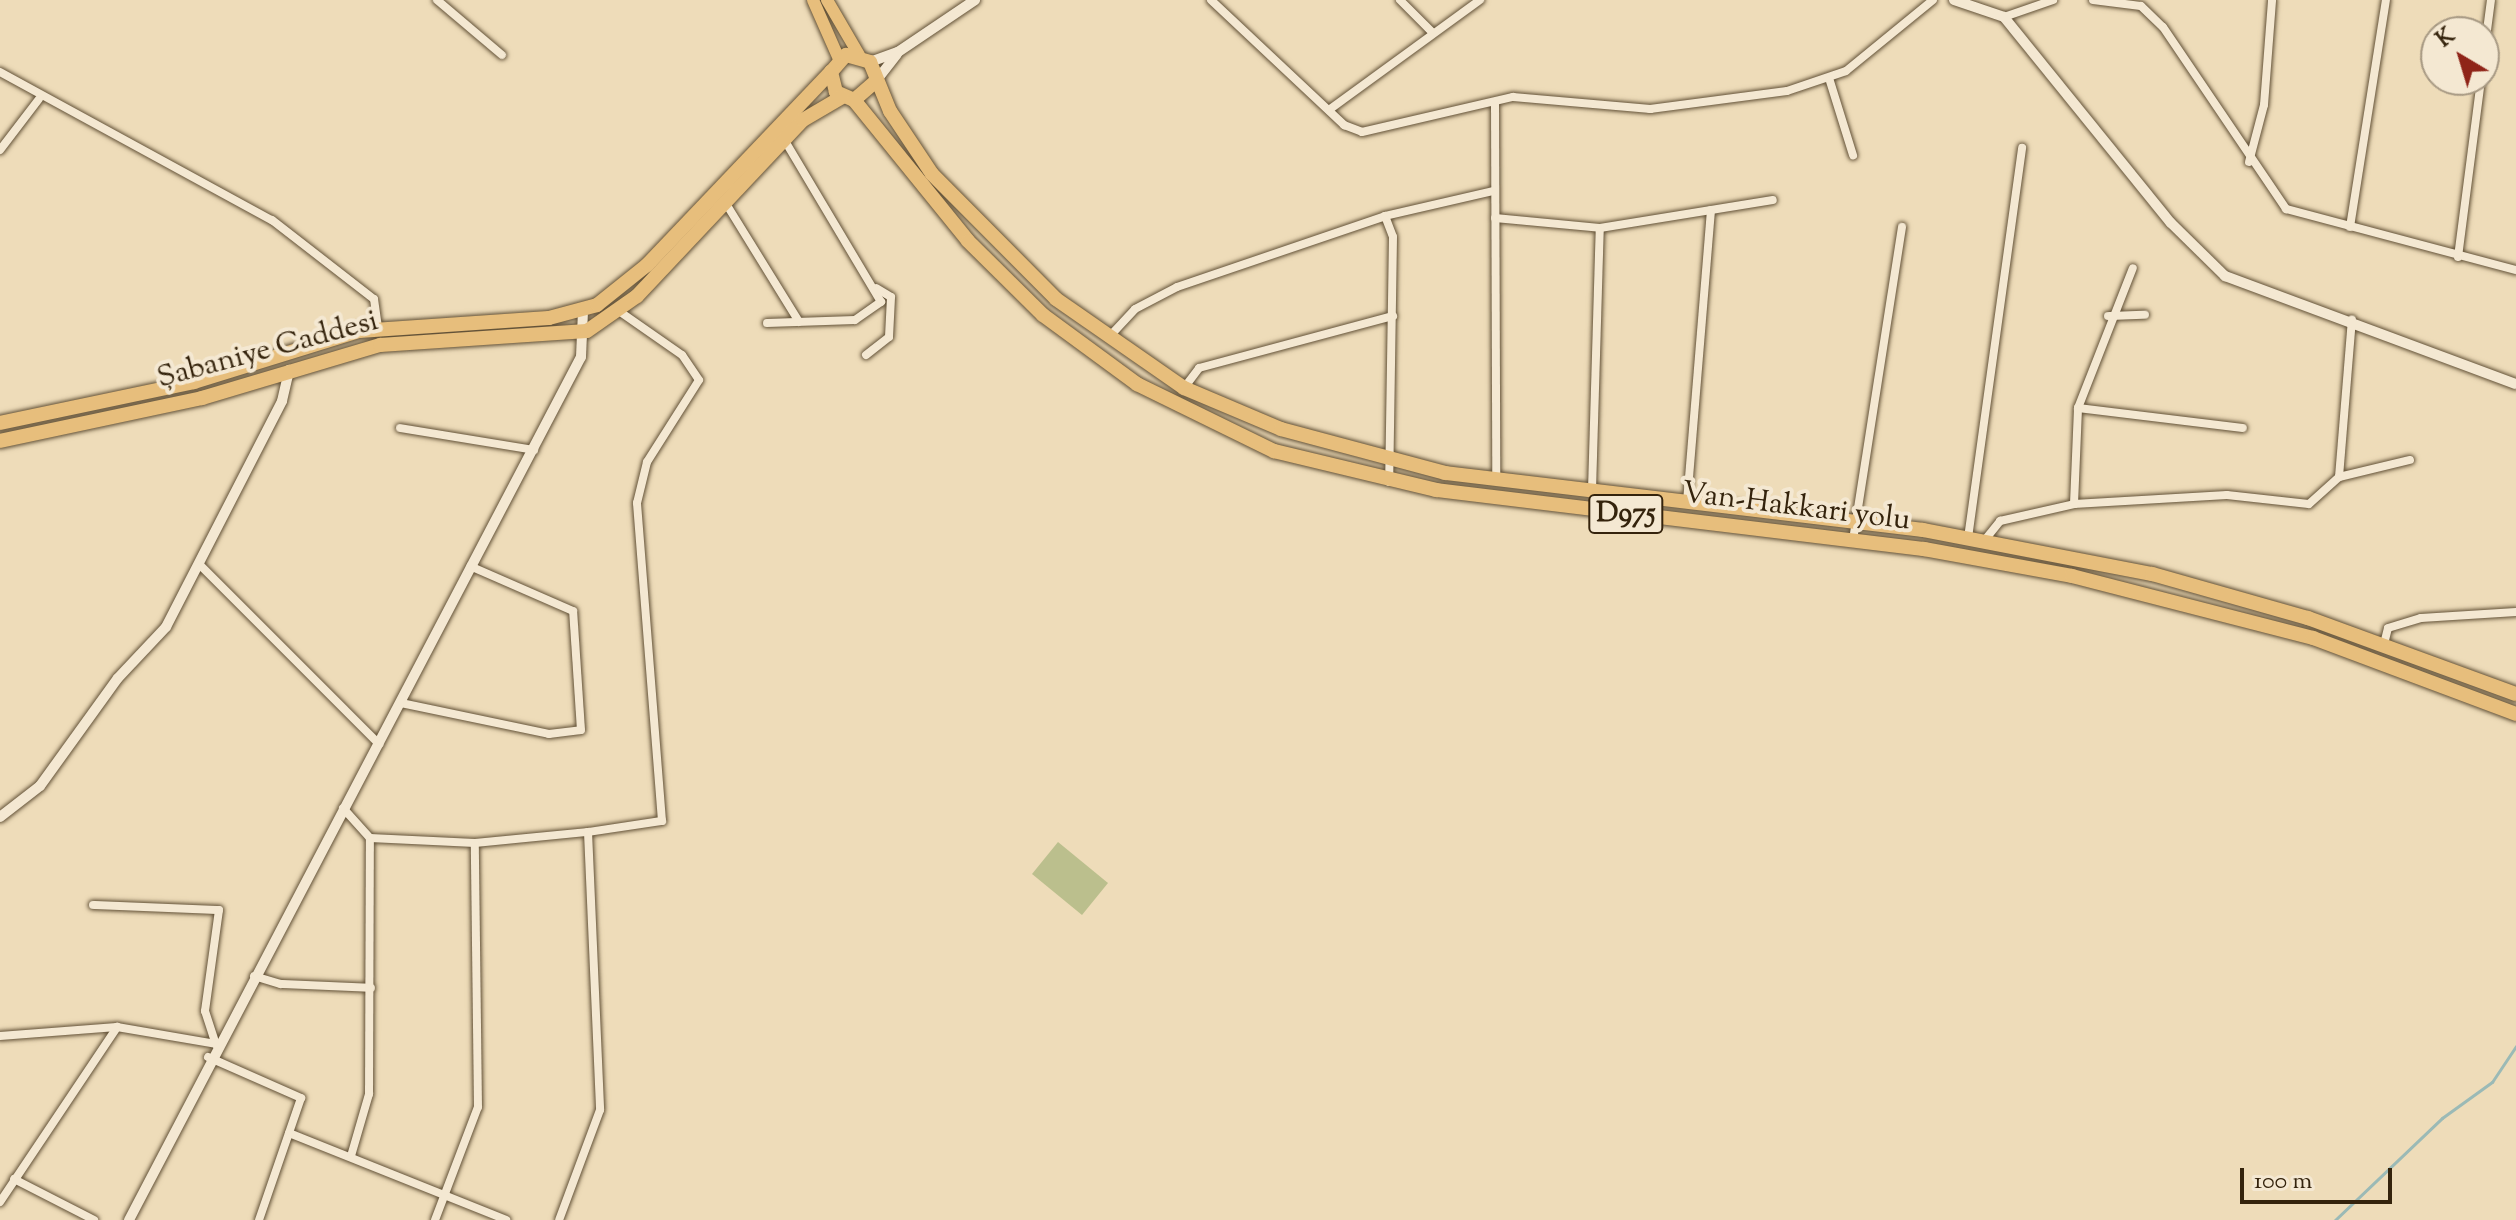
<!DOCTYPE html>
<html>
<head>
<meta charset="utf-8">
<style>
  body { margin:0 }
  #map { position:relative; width:2516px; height:1220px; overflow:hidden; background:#eedcb9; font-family:"Sorts Mill Goudy",serif }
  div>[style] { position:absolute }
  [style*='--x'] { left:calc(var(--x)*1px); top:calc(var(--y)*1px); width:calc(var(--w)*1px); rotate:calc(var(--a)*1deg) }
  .green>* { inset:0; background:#bbbf8d }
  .stream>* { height:3px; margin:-1.5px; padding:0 1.5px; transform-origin:1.5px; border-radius:1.5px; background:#9bbab6 }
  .roads { filter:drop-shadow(0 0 2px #625137) drop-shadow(0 0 2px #625137) }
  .minor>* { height:8px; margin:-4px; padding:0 4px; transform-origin:4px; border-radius:4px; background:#f4e8d2 }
  .tertiary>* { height:10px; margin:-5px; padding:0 5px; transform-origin:5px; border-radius:5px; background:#f4e8d2 }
  .primary>* { height:12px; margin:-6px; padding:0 6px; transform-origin:6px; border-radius:6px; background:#e7be7c }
  .trunk>* { height:14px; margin:-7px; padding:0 7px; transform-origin:7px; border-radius:7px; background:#e7be7c }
  span { translate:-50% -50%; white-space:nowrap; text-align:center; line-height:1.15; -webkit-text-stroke:8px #f4e8d2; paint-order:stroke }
  .shield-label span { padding:2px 6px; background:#f4e8d2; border:2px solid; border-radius:6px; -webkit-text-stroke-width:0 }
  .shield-label { font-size:28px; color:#34230c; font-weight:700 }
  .street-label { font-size:30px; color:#34230c }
  .north { position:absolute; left:2420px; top:16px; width:80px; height:80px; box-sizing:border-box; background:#f4e8d2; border:2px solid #a79983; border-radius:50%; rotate:322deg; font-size:22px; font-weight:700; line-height:32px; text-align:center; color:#34230c }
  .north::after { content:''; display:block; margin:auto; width:28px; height:36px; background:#8f2418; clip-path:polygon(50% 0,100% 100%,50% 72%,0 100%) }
  .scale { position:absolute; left:2240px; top:1168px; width:152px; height:36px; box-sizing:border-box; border:4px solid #34230c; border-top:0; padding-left:10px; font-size:24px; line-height:28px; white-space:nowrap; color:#34230c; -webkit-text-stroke:6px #f4e8d2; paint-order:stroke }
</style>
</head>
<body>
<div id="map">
  <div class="green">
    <i style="clip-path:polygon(1058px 842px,1108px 883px,1082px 915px,1032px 874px)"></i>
  </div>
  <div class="stream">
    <i style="--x:2335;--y:1220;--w:148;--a:-43.6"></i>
    <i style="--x:2442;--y:1118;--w:62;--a:-35.8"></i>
    <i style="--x:2492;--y:1082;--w:43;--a:-56.3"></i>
  </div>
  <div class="roads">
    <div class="minor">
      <i style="--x:437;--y:0;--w:85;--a:40.2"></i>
      <i style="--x:1211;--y:0;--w:183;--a:43.2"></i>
      <i style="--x:1344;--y:125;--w:19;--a:21"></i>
      <i style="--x:1362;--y:132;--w:155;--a:-13.1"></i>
      <i style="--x:1513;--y:97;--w:138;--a:5"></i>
      <i style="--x:1650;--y:109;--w:138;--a:-7.5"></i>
      <i style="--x:1787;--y:91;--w:62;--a:-18.7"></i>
      <i style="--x:1846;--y:71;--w:112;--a:-39.2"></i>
      <i style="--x:1400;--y:0;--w:45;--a:45"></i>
      <i style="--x:2093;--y:0;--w:48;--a:7.1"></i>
      <i style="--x:2141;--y:6;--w:30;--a:44"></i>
      <i style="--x:2163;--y:27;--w:220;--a:55.9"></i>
      <i style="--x:2286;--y:209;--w:238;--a:14.9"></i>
      <i style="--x:2004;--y:17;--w:52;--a:-19.1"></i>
      <i style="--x:2484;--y:53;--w:53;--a:-82.5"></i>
      <i style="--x:0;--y:72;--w:310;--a:28.6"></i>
      <i style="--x:272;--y:220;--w:129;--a:37.8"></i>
      <i style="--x:374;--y:299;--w:29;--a:82"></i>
      <i style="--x:1829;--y:78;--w:81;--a:72.7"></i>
      <i style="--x:1495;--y:103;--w:376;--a:89.8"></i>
      <i style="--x:1329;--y:110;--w:187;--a:-36.1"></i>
      <i style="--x:0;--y:150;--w:64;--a:-52.6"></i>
      <i style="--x:2249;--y:162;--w:59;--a:-75.3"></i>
      <i style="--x:2264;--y:105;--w:105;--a:-85.6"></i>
      <i style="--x:725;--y:202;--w:141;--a:58.3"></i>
      <i style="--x:1385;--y:216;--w:22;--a:69"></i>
      <i style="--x:1393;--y:237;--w:245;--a:90.9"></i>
      <i style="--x:1495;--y:218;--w:105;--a:5.4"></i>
      <i style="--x:1600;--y:228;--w:175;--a:-9.2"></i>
      <i style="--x:2350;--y:227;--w:230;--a:-81"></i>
      <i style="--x:2458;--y:257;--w:178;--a:-82.6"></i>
      <i style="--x:2108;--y:316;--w:37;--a:-2"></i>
      <i style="--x:767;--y:323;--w:88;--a:-2"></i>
      <i style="--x:855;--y:320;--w:32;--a:-35"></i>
      <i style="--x:881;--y:302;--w:190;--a:-120.8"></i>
      <i style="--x:1109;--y:337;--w:38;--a:-47"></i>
      <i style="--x:1135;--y:309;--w:47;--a:-27.6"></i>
      <i style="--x:1177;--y:287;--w:220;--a:-18.8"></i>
      <i style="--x:1385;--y:216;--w:111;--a:-13"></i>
      <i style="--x:866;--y:355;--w:29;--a:-38"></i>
      <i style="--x:889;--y:337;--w:40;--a:-87.1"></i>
      <i style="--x:891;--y:297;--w:17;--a:-149"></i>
      <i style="--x:1184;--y:388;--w:25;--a:-53"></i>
      <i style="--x:1199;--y:368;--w:201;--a:-15"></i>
      <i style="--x:2078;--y:408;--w:166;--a:6.9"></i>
      <i style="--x:400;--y:428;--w:136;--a:9.3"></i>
      <i style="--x:2339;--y:477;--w:158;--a:-85.3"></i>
      <i style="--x:1592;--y:490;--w:262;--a:-88.3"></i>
      <i style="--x:1687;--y:502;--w:293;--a:-85.3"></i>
      <i style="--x:2074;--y:504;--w:96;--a:-87.6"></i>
      <i style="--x:2078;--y:408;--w:150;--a:-68.6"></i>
      <i style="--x:1968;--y:538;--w:394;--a:-82.1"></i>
      <i style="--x:1853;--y:540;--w:317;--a:-81.1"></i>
      <i style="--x:1984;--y:541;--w:26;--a:-51"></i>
      <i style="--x:2000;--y:521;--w:76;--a:-12.9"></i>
      <i style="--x:2074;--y:504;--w:153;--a:-3.4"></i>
      <i style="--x:2227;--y:495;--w:82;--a:6.3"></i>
      <i style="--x:2309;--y:504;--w:40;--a:-42"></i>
      <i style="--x:2339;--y:477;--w:73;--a:-13.5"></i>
      <i style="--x:199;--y:564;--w:255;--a:45"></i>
      <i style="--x:2384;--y:644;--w:16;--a:-76"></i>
      <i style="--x:2388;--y:628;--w:34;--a:-17"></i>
      <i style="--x:2421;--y:618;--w:95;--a:-3.6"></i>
      <i style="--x:401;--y:703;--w:151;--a:11.8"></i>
      <i style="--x:549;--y:734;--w:32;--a:-7"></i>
      <i style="--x:581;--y:730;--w:119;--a:-93.8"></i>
      <i style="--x:573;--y:611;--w:112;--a:-156.4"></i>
      <i style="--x:343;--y:808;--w:40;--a:48"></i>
      <i style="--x:370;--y:838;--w:105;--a:2.7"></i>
      <i style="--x:475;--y:843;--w:114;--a:-5.6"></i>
      <i style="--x:588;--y:832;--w:278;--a:87.5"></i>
      <i style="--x:600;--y:1110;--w:117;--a:110.4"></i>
      <i style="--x:588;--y:832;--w:75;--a:-8.5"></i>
      <i style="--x:662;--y:821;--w:319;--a:-94.5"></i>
      <i style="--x:637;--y:503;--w:42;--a:-76.3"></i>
      <i style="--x:647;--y:462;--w:97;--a:-57.6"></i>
      <i style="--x:699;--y:380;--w:30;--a:-124"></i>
      <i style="--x:682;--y:355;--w:80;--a:-145.1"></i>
      <i style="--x:93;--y:905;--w:126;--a:2.3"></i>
      <i style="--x:219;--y:910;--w:102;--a:97.9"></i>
      <i style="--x:205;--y:1011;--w:35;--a:72"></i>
      <i style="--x:254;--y:976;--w:28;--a:17"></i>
      <i style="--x:281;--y:984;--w:90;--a:2.5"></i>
      <i style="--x:0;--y:1036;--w:117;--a:-4.4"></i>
      <i style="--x:117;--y:1027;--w:100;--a:9.7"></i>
      <i style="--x:208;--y:1057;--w:102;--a:23.8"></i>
      <i style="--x:301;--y:1098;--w:129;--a:109"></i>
      <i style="--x:289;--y:1133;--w:234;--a:21.8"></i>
      <i style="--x:351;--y:1156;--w:65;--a:-73.8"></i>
      <i style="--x:369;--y:1094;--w:256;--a:-89.8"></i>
      <i style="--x:14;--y:1179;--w:90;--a:27.1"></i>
      <i style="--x:0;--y:1202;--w:211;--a:-56.2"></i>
      <i style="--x:435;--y:1220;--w:121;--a:-69.2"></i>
      <i style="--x:478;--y:1107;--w:264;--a:-90.7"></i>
    </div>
    <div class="tertiary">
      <i style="--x:1954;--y:0;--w:53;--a:18.8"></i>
      <i style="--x:2004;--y:17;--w:265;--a:51"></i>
      <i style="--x:2171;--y:223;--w:76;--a:44.5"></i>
      <i style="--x:2225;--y:276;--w:310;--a:20.4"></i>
      <i style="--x:870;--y:62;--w:30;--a:-20"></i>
      <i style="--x:898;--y:52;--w:93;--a:-34"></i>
      <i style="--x:876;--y:81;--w:34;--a:-52"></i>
      <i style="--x:0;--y:817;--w:51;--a:-37.8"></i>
      <i style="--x:40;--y:786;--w:133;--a:-54.2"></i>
      <i style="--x:118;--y:678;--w:70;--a:-46.7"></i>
      <i style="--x:166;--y:627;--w:254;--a:-62.8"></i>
      <i style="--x:282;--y:401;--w:32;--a:-77"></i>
      <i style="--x:129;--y:1220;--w:974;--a:-62.36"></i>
      <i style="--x:581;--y:357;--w:46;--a:-87.5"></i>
    </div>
    <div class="primary">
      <i style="--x:813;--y:0;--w:64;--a:66.2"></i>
      <i style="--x:827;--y:0;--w:64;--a:59.8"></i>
    </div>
    <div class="trunk">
      <i style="--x:876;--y:81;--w:29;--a:139"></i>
      <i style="--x:854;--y:100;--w:20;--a:-156"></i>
      <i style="--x:836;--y:92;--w:21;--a:-104"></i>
      <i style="--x:831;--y:72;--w:23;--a:-49"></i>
      <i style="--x:846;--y:55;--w:25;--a:16"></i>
      <i style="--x:870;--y:62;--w:53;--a:67.8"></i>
      <i style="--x:890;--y:111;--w:76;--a:56.3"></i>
      <i style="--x:932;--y:174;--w:176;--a:45.2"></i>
      <i style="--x:1056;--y:299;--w:156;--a:34.8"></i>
      <i style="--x:1184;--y:388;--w:105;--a:22.9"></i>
      <i style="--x:1281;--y:429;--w:170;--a:15"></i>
      <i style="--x:1445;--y:473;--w:481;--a:6.8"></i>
      <i style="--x:1923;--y:530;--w:233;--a:10.9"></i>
      <i style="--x:2152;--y:574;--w:162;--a:15.8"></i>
      <i style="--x:2308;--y:618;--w:221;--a:20.1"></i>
      <i style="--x:854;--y:100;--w:181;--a:51"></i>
      <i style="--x:968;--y:241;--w:105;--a:44.6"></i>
      <i style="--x:1043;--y:315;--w:117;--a:36.3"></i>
      <i style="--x:1137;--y:384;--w:153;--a:26.1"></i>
      <i style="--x:1274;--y:451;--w:167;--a:13.5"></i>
      <i style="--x:1436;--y:490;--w:492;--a:6.9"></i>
      <i style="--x:1924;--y:549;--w:150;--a:10.3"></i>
      <i style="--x:2072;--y:576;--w:249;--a:14.4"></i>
      <i style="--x:2313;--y:638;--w:217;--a:20.5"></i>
      <i style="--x:0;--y:423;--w:198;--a:-11.9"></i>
      <i style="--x:194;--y:382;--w:173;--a:-17.2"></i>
      <i style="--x:359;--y:331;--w:190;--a:-3.9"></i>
      <i style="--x:549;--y:318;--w:50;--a:-15.2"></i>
      <i style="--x:597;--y:305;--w:64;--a:-38.7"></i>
      <i style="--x:647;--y:265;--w:267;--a:-46.4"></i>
      <i style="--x:0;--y:441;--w:207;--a:-12"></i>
      <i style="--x:202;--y:398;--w:186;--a:-16.6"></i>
      <i style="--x:380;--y:345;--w:207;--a:-3.9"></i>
      <i style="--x:587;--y:331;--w:61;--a:-35"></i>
      <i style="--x:637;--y:296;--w:242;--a:-46.7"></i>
      <i style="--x:803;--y:120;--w:45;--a:-30.5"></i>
    </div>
  </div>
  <div class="shield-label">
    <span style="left:1626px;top:514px">D975</span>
  </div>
  <div class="street-label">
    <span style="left:268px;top:351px;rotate:-15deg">Şabaniye Caddesi</span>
    <span style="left:1796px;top:508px;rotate:7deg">Van-Hakkari yolu</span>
  </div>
  <div class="north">K</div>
  <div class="scale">100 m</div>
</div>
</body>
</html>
